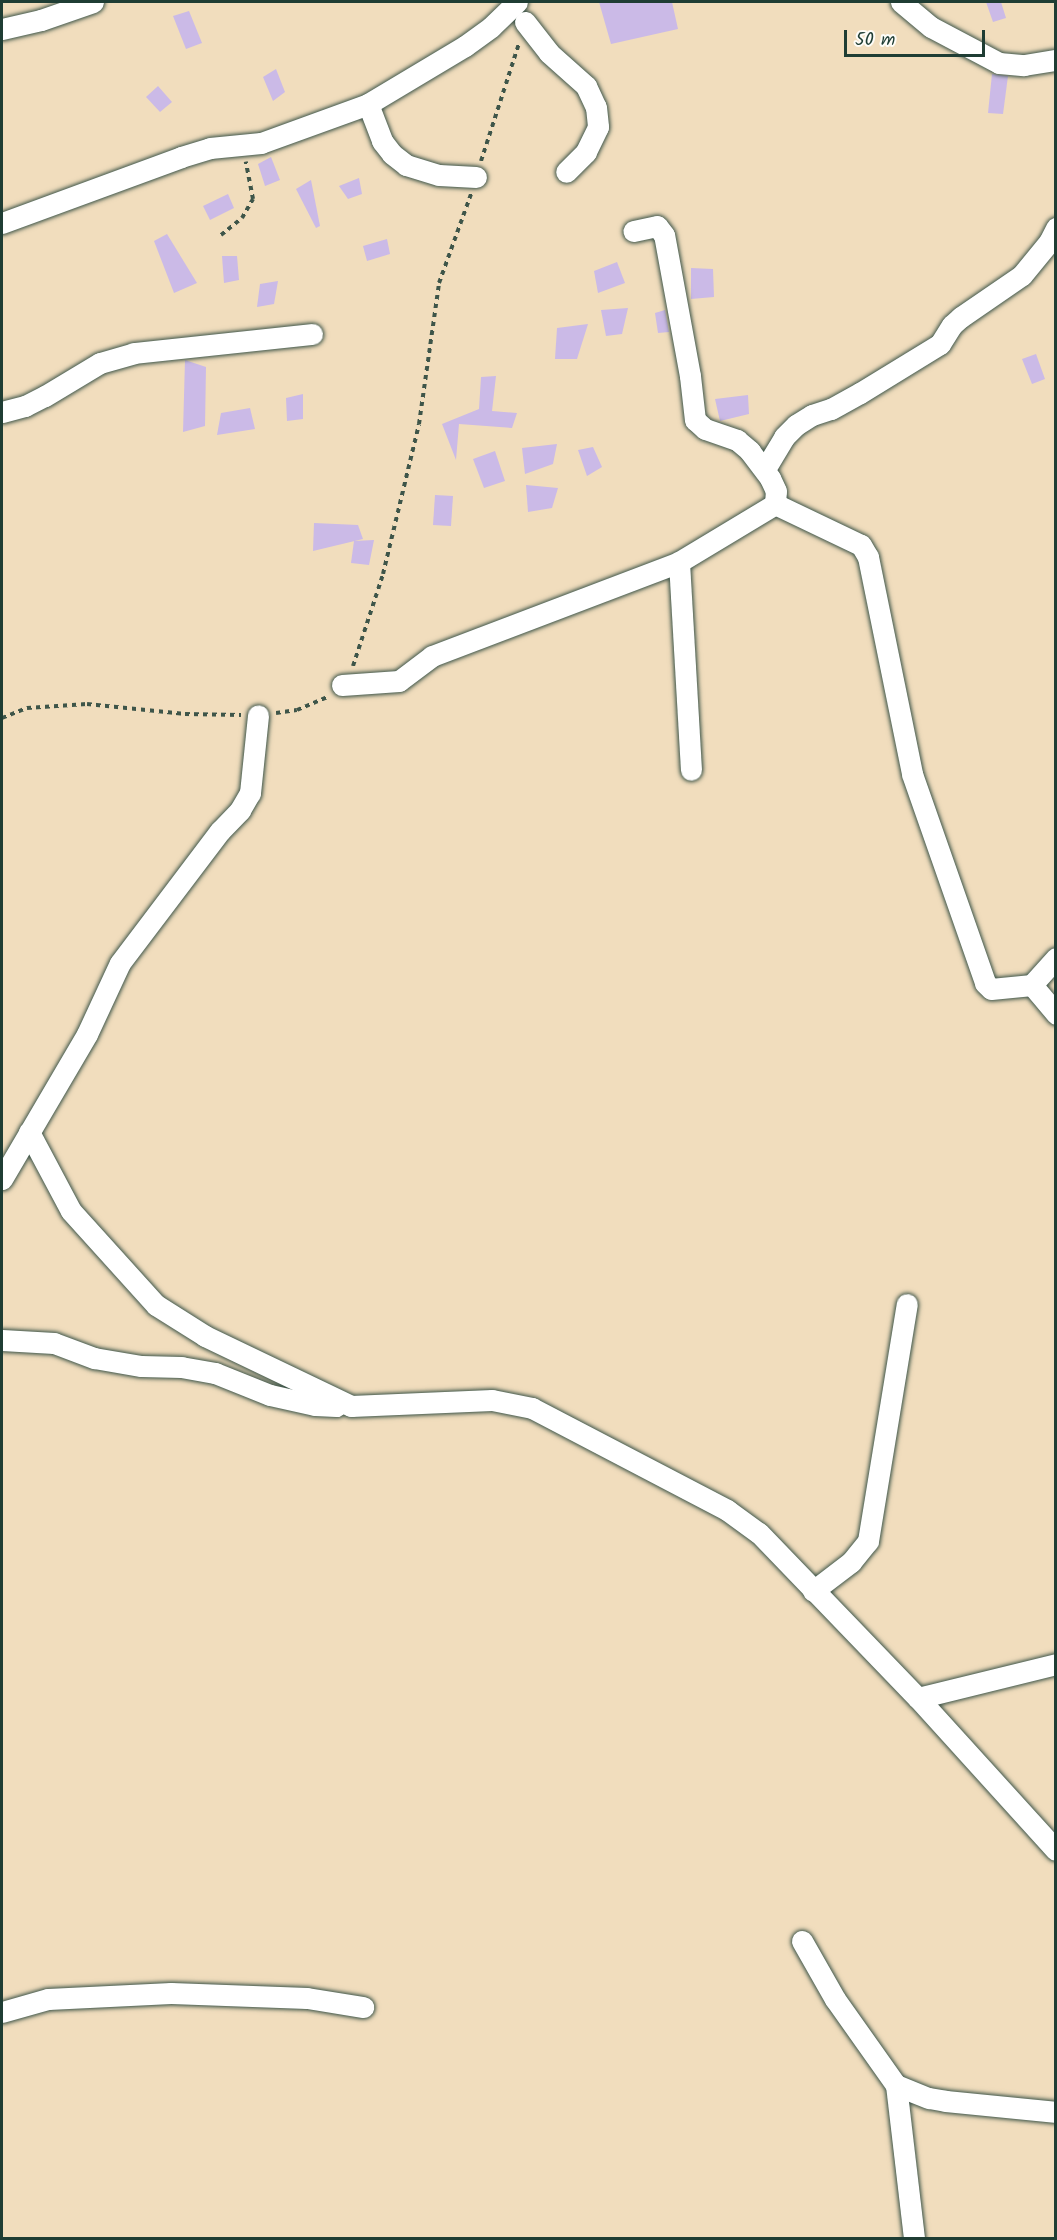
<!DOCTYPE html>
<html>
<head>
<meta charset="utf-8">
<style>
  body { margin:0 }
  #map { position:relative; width:1057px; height:2240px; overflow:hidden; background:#f1ddbd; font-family:Kalam,sans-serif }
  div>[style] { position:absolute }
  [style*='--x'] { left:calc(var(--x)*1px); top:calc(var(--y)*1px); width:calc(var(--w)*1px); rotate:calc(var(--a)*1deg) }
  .building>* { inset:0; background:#cbbae7 }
  .path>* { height:4px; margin-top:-2px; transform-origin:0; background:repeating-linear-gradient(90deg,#3e5549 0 4.5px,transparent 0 9px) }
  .roads { filter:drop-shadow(0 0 2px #3e5549) drop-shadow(0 0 2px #3e5549) }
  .street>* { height:21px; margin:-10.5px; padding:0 10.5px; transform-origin:10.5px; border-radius:10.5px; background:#fff }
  span { translate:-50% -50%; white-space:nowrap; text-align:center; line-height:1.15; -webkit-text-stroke:4.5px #fdfcf7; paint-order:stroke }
  .frame { position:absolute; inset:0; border:3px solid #1f3d34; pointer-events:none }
  .scale { position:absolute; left:844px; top:30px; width:141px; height:27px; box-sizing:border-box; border:3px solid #1f3d34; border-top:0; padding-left:8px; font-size:18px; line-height:21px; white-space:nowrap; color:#1f3d34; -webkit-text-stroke:4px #fdfcf7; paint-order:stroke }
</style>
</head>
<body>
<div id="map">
  <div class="building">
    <i style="clip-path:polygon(599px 2px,672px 2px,678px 29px,611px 44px)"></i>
    <i style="clip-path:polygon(986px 2px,1001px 2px,1006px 18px,993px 22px)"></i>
    <i style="clip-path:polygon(189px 11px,202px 43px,186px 49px,173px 16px)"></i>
    <i style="clip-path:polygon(276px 69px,285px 92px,273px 101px,263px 77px)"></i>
    <i style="clip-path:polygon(992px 74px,1008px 76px,1003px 114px,988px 113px)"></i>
    <i style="clip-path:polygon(158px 86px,172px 102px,160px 112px,146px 97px)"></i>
    <i style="clip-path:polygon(271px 157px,280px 180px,265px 186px,258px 164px)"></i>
    <i style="clip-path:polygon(359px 178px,362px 194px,348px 199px,339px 186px)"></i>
    <i style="clip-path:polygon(311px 180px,320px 226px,316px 228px,296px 189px)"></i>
    <i style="clip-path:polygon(228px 194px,234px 208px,210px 220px,203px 206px)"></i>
    <i style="clip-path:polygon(167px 234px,197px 283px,174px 293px,154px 241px)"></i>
    <i style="clip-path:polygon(387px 239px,390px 254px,367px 261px,363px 246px)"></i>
    <i style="clip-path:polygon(222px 256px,237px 256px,239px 280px,224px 283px)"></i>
    <i style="clip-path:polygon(617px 262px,625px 283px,598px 293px,594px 271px)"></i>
    <i style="clip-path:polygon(691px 268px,713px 269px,714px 297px,691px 299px)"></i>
    <i style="clip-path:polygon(278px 281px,274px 304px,257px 307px,260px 284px)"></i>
    <i style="clip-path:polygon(628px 308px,622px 334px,606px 336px,601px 310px)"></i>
    <i style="clip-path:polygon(665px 310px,669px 332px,658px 333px,655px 313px)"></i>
    <i style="clip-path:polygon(588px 324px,577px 359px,555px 359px,557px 328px)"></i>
    <i style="clip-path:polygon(1036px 354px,1045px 379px,1032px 384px,1022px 359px)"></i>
    <i style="clip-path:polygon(185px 360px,206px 367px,205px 426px,183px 432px)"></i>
    <i style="clip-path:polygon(496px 376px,492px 411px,517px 413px,512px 428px,459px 424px,456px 460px,442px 424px,479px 409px,481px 377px)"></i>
    <i style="clip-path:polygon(303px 394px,303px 419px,287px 421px,286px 398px)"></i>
    <i style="clip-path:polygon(748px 395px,749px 414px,720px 421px,715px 399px)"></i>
    <i style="clip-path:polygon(250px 408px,255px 429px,217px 435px,221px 413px)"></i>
    <i style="clip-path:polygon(557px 444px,553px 464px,525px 474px,522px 448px)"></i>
    <i style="clip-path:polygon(593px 447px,602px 467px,587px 476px,578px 450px)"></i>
    <i style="clip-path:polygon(495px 451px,505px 481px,484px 488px,473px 459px)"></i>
    <i style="clip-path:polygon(526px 485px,558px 488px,552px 508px,528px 512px)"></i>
    <i style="clip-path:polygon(435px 495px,453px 496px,451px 526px,433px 525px)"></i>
    <i style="clip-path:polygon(314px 523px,358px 525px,363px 539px,313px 551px)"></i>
    <i style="clip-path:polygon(374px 540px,369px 565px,351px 563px,354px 541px)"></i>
  </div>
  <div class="path">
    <i style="--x:481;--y:161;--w:124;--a:-72.1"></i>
    <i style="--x:221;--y:235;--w:27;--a:-39"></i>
    <i style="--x:242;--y:218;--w:22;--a:-60"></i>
    <i style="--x:253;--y:199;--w:38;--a:-101"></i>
    <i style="--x:353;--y:666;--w:97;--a:-71.9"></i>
    <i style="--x:383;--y:574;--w:154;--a:-76.5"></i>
    <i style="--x:419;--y:424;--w:142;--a:-81.9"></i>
    <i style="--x:439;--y:283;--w:95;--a:-70.2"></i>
    <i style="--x:276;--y:713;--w:21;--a:-8"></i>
    <i style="--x:297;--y:710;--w:34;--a:-23"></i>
    <i style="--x:2;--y:718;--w:27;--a:-22"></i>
    <i style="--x:27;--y:708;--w:60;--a:-3.8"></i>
    <i style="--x:87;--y:704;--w:99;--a:5.8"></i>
    <i style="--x:185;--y:714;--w:56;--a:1"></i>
  </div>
  <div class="roads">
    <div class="street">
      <i style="--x:901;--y:2;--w:39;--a:40"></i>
      <i style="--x:931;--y:27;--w:77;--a:27.9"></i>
      <i style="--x:999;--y:63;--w:25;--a:5"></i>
      <i style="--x:1024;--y:65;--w:32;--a:-9"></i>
      <i style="--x:525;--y:22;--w:39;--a:52"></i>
      <i style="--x:549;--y:53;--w:50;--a:41.7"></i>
      <i style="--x:586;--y:86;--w:23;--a:65"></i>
      <i style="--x:596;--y:107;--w:20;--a:84"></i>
      <i style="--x:598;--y:127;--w:28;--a:116"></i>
      <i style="--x:586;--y:152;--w:28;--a:135"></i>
      <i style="--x:2;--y:29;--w:40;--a:-13"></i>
      <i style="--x:41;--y:20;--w:55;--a:-19.1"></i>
      <i style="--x:368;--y:104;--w:40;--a:69"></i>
      <i style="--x:382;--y:141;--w:16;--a:52"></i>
      <i style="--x:392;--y:154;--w:18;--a:38"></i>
      <i style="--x:406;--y:165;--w:34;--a:17"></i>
      <i style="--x:439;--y:175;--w:37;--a:3"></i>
      <i style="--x:2;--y:223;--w:191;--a:-20.2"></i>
      <i style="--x:181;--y:157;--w:30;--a:-17"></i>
      <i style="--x:210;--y:148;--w:51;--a:-5.6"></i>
      <i style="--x:261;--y:143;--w:114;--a:-20"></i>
      <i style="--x:368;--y:104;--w:113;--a:-30.9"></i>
      <i style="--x:465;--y:46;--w:32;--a:-36"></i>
      <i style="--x:491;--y:27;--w:36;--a:-44"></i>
      <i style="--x:2;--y:412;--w:24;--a:-15"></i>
      <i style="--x:25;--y:406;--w:22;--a:-27"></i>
      <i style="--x:45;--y:396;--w:64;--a:-31"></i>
      <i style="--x:100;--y:363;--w:35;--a:-16"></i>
      <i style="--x:134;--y:353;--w:179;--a:-6.1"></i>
      <i style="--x:765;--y:469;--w:37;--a:-59"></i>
      <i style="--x:784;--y:437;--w:17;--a:-45"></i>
      <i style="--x:796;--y:425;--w:19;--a:-32"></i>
      <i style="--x:812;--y:415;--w:20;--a:-18"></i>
      <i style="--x:831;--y:409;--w:33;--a:-29"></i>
      <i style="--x:860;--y:393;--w:94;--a:-31.5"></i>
      <i style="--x:940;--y:344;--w:22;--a:-58"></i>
      <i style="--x:952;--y:325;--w:12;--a:-42"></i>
      <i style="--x:961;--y:317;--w:74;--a:-34.5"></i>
      <i style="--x:1022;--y:275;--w:43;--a:-50.7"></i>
      <i style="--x:1049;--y:242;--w:16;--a:-63"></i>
      <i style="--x:775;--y:504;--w:95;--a:25.5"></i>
      <i style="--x:861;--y:545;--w:14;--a:60"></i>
      <i style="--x:868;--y:557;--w:221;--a:78.5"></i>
      <i style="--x:912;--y:774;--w:221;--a:70.7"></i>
      <i style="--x:985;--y:983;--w:8;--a:45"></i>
      <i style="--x:991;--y:989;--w:41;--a:-5.6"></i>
      <i style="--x:679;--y:562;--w:208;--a:86.7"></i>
      <i style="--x:342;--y:685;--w:57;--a:-4"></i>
      <i style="--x:399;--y:681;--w:41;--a:-37.1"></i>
      <i style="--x:432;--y:656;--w:264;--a:-20.8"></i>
      <i style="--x:679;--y:562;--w:112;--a:-31.1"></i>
      <i style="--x:775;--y:504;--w:13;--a:-86"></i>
      <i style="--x:776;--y:491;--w:14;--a:-115"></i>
      <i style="--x:770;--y:478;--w:34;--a:-127"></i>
      <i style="--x:750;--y:451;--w:17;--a:-140"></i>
      <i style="--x:737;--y:440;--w:34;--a:-161"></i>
      <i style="--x:705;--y:429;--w:13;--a:-138"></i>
      <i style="--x:695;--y:420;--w:44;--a:-96.5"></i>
      <i style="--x:690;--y:376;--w:143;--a:-100.4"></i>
      <i style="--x:664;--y:235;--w:11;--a:-128"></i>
      <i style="--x:657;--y:226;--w:24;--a:168"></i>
      <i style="--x:1056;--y:958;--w:36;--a:132"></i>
      <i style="--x:1032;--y:985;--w:38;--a:50"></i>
      <i style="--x:29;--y:1132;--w:89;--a:62"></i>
      <i style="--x:71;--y:1211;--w:127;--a:47.9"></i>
      <i style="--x:156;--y:1305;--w:58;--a:32.3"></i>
      <i style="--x:205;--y:1336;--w:162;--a:25.6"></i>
      <i style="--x:351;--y:1406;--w:141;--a:-2.4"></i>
      <i style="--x:492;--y:1400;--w:41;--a:11.3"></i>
      <i style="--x:532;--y:1408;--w:220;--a:27.6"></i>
      <i style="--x:727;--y:1510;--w:39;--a:36"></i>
      <i style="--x:759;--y:1533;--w:229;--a:46.1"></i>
      <i style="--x:918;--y:1698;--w:205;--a:47.8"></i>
      <i style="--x:2;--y:1179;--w:168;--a:-59.6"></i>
      <i style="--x:87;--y:1034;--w:78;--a:-65.1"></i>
      <i style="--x:120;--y:963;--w:166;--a:-52.9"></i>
      <i style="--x:220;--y:831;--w:29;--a:-46"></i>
      <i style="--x:240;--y:810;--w:20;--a:-60"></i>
      <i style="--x:250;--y:793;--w:78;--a:-84.1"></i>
      <i style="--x:2;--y:1340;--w:52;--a:3.3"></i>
      <i style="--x:54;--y:1343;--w:43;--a:20.6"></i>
      <i style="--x:94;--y:1358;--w:48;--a:9.7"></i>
      <i style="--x:141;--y:1366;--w:40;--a:1.4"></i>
      <i style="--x:181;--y:1367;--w:35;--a:10"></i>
      <i style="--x:215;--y:1373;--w:59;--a:21.8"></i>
      <i style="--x:270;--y:1395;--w:46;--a:12.5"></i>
      <i style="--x:315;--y:1405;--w:21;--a:3"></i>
      <i style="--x:813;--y:1591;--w:48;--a:-37.3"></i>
      <i style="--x:851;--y:1562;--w:27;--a:-51"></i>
      <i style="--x:868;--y:1541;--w:240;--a:-80.7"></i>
      <i style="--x:918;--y:1698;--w:142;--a:-13.8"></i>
      <i style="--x:802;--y:1941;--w:67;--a:60.4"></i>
      <i style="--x:835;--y:1999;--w:105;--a:54.7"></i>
      <i style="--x:896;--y:2085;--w:35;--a:22"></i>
      <i style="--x:929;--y:2098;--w:17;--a:10"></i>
      <i style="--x:946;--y:2101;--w:111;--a:5.7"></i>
      <i style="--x:2;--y:2012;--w:48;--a:-15.8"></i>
      <i style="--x:48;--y:1999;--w:123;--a:-2.8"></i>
      <i style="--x:171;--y:1993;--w:136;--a:2.1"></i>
      <i style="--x:307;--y:1998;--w:57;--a:9.1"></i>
      <i style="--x:896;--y:2085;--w:154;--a:83.3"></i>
    </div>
  </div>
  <div class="frame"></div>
  <div class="scale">50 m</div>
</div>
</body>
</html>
